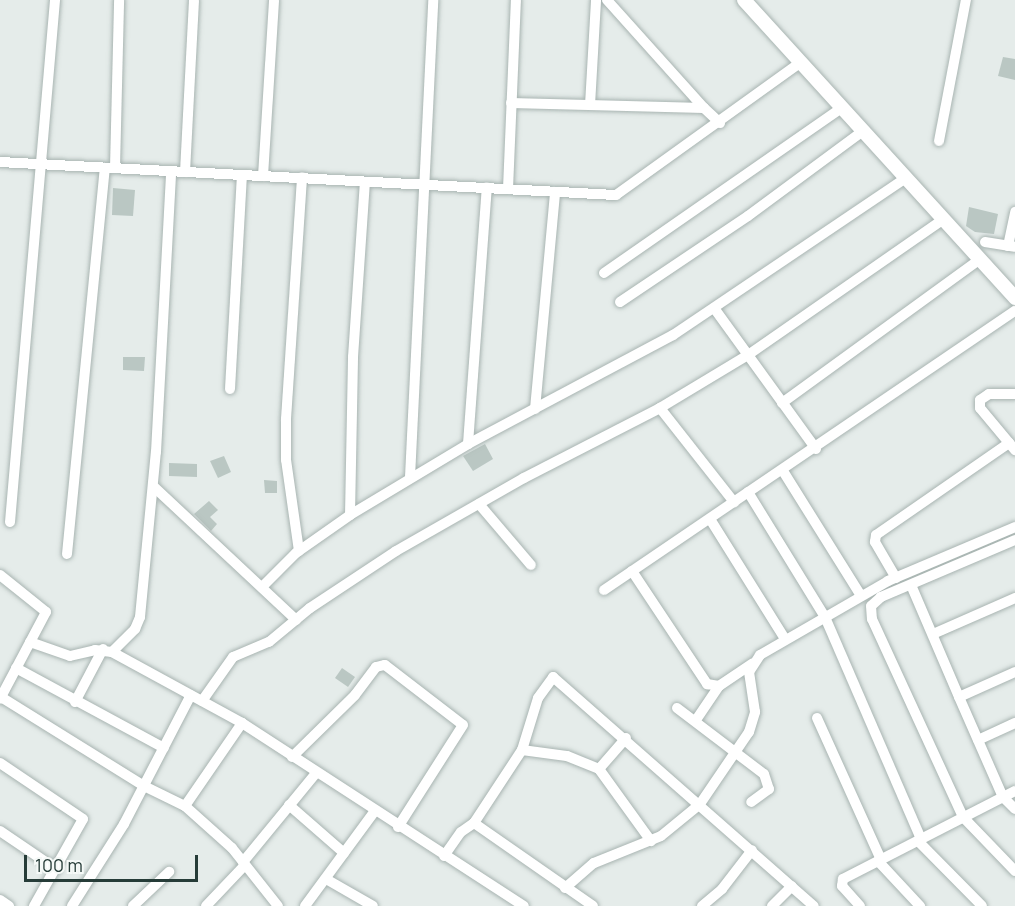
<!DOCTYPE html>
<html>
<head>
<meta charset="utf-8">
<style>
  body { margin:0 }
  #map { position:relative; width:1015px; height:906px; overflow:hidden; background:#e5ecea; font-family:Manrope,sans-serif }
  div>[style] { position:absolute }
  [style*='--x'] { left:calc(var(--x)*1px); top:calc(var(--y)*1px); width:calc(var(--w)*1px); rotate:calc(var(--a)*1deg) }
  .building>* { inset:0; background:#bac7c3 }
  .roads { filter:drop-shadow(0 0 2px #a8b4b1) drop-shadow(0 0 2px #a8b4b1) }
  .minor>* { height:10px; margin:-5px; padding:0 5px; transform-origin:5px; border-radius:5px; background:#fff }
  .tertiary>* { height:14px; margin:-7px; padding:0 7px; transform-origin:7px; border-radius:7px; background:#fff }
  span { translate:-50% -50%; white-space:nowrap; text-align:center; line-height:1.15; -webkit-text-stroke:4.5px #f5f9f7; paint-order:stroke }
  .scale { position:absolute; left:24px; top:855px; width:174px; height:27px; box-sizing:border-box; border:3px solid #263c38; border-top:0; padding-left:8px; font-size:18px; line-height:21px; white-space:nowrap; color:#263c38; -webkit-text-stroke:4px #f5f9f7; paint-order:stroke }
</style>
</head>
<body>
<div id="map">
  <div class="building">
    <i style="clip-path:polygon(1003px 57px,1015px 59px,1015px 80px,998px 76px)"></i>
    <i style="clip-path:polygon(113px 188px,135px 190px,133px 216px,112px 215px)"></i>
    <i style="clip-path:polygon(969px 207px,998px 214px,994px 234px,975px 232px,966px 226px)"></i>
    <i style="clip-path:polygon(123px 357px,145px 357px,144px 371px,123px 370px)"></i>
    <i style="clip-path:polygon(485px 444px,493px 459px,473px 471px,463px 456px)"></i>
    <i style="clip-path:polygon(224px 456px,231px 472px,218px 478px,210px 461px)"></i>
    <i style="clip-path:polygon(169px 463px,197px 464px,197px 477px,169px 476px)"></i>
    <i style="clip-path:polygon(264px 480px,277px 481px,277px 493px,265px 493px)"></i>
    <i style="clip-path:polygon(209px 501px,218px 510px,210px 517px,217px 524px,211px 531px,194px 514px)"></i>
    <i style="clip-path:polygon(342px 668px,355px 677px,348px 687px,335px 678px)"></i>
  </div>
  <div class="roads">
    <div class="minor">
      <i style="--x:607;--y:0;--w:145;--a:48.1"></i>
      <i style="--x:511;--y:103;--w:193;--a:1.5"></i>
      <i style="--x:704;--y:108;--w:22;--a:43"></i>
      <i style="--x:590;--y:105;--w:105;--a:-86.7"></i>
      <i style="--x:939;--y:141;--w:144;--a:-79.2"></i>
      <i style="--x:0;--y:162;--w:617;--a:3.07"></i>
      <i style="--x:616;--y:195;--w:226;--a:-35.7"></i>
      <i style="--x:115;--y:168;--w:168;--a:-88.6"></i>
      <i style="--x:185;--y:172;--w:172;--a:-87"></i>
      <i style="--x:263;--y:176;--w:176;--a:-86.4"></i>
      <i style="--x:508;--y:189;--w:189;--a:-87.6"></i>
      <i style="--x:985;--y:242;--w:30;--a:9"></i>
      <i style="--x:1008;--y:246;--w:35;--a:-78"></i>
      <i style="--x:604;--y:273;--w:289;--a:-34.8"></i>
      <i style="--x:620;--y:302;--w:154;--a:-33.9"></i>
      <i style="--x:748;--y:216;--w:143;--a:-36.5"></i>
      <i style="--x:714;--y:308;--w:174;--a:54.1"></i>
      <i style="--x:230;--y:389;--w:214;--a:-86.8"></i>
      <i style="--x:1015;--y:394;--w:26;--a:180"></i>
      <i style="--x:989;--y:394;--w:11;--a:146"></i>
      <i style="--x:980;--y:400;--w:8;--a:90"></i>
      <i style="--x:980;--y:408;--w:55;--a:50.2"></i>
      <i style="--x:782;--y:403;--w:245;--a:-36"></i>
      <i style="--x:660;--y:408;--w:120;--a:51.8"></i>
      <i style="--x:535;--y:409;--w:218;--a:-84.7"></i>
      <i style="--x:468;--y:444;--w:257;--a:-85.8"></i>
      <i style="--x:783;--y:471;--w:147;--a:58"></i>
      <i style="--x:410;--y:477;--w:478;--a:-87.2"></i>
      <i style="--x:153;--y:486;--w:196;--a:43.1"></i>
      <i style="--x:748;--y:492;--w:147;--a:58.4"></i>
      <i style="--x:825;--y:617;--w:242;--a:66.6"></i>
      <i style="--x:479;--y:504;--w:80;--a:49.6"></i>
      <i style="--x:350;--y:515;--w:158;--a:-88.9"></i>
      <i style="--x:353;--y:357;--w:175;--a:-86.1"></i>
      <i style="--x:710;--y:519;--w:142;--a:58"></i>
      <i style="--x:10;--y:522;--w:524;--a:-85.07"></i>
      <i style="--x:1015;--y:540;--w:146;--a:157"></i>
      <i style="--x:881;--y:597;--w:13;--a:138"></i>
      <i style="--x:871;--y:606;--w:13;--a:86"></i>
      <i style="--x:872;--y:619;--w:218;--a:65.3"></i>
      <i style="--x:963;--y:817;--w:75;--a:46.1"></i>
      <i style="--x:299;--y:551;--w:92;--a:-98.1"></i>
      <i style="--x:286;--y:460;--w:41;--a:-90"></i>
      <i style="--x:286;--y:419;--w:242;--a:-86.2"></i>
      <i style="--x:67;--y:554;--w:388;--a:-84.4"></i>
      <i style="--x:632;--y:571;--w:136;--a:56.4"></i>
      <i style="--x:707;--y:684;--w:12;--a:9"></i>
      <i style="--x:719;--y:686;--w:40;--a:-34"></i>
      <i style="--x:0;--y:575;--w:59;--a:38.8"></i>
      <i style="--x:46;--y:612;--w:98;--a:117.9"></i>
      <i style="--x:896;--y:578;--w:42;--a:-120.3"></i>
      <i style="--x:875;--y:542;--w:7;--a:-82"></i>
      <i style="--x:876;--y:535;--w:162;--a:-34.7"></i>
      <i style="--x:911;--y:585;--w:122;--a:66.8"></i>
      <i style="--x:262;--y:587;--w:48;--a:-45"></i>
      <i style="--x:296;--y:553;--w:66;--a:-35.1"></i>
      <i style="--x:350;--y:515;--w:138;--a:-31"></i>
      <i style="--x:468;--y:444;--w:232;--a:-28"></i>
      <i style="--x:673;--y:335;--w:281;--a:-34"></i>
      <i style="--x:604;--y:590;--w:497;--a:-34.2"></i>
      <i style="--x:933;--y:634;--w:90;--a:-23.7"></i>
      <i style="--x:30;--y:642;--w:42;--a:19.3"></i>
      <i style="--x:70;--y:656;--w:26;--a:-13"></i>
      <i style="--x:95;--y:650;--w:17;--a:7"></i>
      <i style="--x:112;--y:652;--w:148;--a:28.6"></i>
      <i style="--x:242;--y:723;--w:336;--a:33"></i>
      <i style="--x:112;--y:652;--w:33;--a:-45"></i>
      <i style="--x:135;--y:629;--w:13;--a:-67"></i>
      <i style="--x:140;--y:617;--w:166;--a:-84.5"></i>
      <i style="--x:156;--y:452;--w:281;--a:-86.9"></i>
      <i style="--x:16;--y:668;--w:168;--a:28.4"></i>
      <i style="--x:1015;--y:672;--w:61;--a:155.9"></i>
      <i style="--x:959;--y:697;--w:109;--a:66.3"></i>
      <i style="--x:1003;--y:797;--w:17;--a:45"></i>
      <i style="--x:1;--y:697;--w:168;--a:31.9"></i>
      <i style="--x:144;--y:786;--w:46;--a:26"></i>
      <i style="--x:185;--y:806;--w:63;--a:41.8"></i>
      <i style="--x:232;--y:848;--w:74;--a:51.6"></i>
      <i style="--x:202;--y:701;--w:54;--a:-54.8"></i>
      <i style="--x:233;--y:657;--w:39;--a:-23"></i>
      <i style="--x:269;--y:642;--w:53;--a:-39.7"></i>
      <i style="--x:310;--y:608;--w:103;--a:-33.5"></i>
      <i style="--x:396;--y:551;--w:147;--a:-29.7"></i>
      <i style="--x:524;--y:478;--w:153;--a:-27.2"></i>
      <i style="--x:660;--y:408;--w:103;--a:-31.1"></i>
      <i style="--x:748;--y:355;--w:239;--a:-34.8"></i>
      <i style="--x:75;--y:702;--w:60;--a:-62.2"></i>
      <i style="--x:677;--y:708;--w:109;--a:37.2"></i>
      <i style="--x:764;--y:774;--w:16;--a:72"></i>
      <i style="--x:769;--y:789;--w:22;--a:144"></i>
      <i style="--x:817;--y:718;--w:156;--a:65.7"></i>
      <i style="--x:696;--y:720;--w:41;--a:-55.9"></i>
      <i style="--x:978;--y:740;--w:41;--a:-24.7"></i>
      <i style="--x:522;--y:750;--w:45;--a:7.6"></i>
      <i style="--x:567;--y:756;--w:35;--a:22"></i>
      <i style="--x:599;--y:769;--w:89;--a:54.2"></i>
      <i style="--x:292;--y:757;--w:88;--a:-44.5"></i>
      <i style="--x:355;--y:695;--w:35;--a:-53"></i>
      <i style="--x:376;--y:667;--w:9;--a:-13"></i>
      <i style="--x:385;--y:665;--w:98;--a:37.6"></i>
      <i style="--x:463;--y:725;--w:121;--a:122.5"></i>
      <i style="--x:0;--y:763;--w:100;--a:34"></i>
      <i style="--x:83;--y:819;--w:100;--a:119.4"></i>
      <i style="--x:599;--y:769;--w:41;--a:-48.9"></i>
      <i style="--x:289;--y:805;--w:73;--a:41.1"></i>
      <i style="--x:185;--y:806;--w:101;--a:-55.5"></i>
      <i style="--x:474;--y:823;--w:145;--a:34.9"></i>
      <i style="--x:0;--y:831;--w:68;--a:34.2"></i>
      <i style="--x:918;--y:841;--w:91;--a:45.4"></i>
      <i style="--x:444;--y:856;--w:29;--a:-55"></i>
      <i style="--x:461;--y:832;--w:16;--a:-35"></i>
      <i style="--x:474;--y:823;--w:87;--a:-56.7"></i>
      <i style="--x:522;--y:750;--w:54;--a:-72.9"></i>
      <i style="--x:538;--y:698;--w:26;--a:-54"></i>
      <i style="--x:553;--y:677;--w:347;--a:41.3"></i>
      <i style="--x:878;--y:861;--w:62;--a:47"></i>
      <i style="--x:243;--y:862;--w:115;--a:-50.6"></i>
      <i style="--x:326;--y:879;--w:54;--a:29.9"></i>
      <i style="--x:565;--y:888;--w:38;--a:-41"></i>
      <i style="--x:594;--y:863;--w:72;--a:-21.9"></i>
      <i style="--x:661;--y:836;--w:50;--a:-39.4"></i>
      <i style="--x:700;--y:804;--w:87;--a:-55.8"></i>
      <i style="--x:749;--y:732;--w:21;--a:-73"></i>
      <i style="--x:755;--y:712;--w:40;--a:-98.5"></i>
      <i style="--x:749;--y:672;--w:20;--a:-57"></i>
      <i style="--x:760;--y:655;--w:148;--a:-30"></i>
      <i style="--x:888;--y:581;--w:138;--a:-23"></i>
      <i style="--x:0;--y:900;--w:11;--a:34"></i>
      <i style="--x:72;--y:906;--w:97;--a:-57.6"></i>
      <i style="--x:124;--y:824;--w:145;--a:-62.6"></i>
      <i style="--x:133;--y:906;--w:50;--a:-43.4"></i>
      <i style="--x:206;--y:906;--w:55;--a:-46.5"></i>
      <i style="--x:305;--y:906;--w:117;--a:-53.7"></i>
      <i style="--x:702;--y:906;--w:26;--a:-40"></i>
      <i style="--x:722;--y:889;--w:49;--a:-52.4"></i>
      <i style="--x:772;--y:906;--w:28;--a:-45"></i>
      <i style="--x:860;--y:906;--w:27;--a:-132"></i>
      <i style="--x:842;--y:886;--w:7;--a:-82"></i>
      <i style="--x:843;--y:879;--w:193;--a:-27.1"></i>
    </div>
    <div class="tertiary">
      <i style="--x:744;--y:0;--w:403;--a:47.7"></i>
    </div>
  </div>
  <div class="scale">100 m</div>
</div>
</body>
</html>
